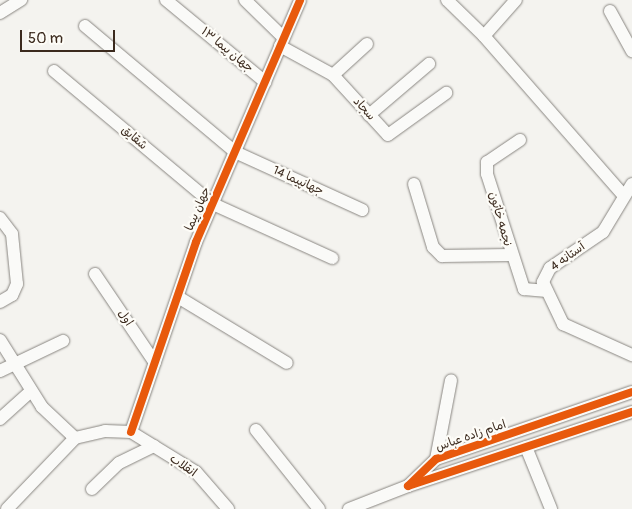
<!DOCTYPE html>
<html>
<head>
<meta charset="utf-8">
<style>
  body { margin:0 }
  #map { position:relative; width:632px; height:509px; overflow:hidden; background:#f4f3ef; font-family:Pangolin,"Playpen Sans Arabic",sans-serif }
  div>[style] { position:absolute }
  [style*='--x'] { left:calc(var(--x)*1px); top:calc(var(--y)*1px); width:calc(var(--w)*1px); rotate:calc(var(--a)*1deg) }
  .roads { filter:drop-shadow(0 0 1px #898681) drop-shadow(0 0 1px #898681) }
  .minor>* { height:12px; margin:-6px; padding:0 6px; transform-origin:6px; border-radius:6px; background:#fafaf8 }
  .cycleway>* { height:8px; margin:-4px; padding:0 4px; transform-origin:4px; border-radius:4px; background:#e8590c }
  span { translate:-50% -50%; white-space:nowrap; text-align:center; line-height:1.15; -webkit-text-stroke:4.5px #fdfcf7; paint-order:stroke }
  .street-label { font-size:12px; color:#3b2a1e }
  .scale { position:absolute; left:20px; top:30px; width:95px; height:22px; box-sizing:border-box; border:2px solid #3b2a1e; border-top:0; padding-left:6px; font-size:15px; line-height:18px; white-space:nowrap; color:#3b2a1e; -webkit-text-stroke:4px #fdfcf7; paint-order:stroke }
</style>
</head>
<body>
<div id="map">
  <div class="roads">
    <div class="minor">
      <i style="--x:166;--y:0;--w:129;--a:39.6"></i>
      <i style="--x:245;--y:0;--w:54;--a:44.3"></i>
      <i style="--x:447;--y:0;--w:52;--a:44.2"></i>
      <i style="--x:484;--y:36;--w:48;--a:-48.4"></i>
      <i style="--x:610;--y:11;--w:46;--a:61.2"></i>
      <i style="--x:0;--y:13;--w:25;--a:-32"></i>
      <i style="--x:85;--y:26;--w:196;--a:40"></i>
      <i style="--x:235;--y:152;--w:140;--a:24.5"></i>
      <i style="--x:484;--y:36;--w:211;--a:48.8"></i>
      <i style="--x:280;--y:46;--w:60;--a:28.7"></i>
      <i style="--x:333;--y:75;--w:81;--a:47.5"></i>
      <i style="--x:388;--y:135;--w:72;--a:-35.9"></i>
      <i style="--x:54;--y:71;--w:207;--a:39.9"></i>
      <i style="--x:213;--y:204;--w:131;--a:24.4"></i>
      <i style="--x:333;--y:75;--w:46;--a:-42.4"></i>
      <i style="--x:369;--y:115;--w:79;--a:-40.4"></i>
      <i style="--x:520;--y:140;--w:40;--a:146"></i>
      <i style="--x:487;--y:162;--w:12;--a:90"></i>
      <i style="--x:487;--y:174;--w:121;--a:72.2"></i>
      <i style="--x:524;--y:289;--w:23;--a:5"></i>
      <i style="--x:414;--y:184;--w:66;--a:73.2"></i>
      <i style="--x:433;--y:247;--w:13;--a:45"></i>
      <i style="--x:442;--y:256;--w:68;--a:-0.8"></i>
      <i style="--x:632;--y:184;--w:56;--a:121.1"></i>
      <i style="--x:603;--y:232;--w:64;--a:145.8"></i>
      <i style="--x:550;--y:268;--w:16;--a:117"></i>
      <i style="--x:543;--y:282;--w:47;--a:64.5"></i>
      <i style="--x:563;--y:324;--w:76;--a:24.2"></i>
      <i style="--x:0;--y:218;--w:20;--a:53"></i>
      <i style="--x:12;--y:234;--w:50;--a:84.3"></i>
      <i style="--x:17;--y:284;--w:12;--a:114"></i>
      <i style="--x:12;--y:295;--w:14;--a:150"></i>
      <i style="--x:95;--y:274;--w:107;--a:56"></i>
      <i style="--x:178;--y:297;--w:127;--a:31.2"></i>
      <i style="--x:0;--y:340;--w:79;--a:57.9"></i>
      <i style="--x:42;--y:407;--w:45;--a:43.2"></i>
      <i style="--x:75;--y:438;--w:31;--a:-13"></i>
      <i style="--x:105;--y:431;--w:26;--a:2"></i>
      <i style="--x:131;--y:432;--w:76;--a:31.6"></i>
      <i style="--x:196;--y:472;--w:49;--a:49.1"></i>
      <i style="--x:0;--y:371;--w:70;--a:-25.5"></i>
      <i style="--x:632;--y:392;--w:207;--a:161.1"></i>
      <i style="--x:436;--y:459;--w:39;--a:136"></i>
      <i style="--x:408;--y:486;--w:236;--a:-18.3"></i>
      <i style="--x:0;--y:419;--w:42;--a:-42.1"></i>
      <i style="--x:256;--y:430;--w:101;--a:51.4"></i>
      <i style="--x:131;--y:432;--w:201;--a:-71.1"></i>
      <i style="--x:196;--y:242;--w:263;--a:-66.7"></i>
      <i style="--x:526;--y:447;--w:67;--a:68"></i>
      <i style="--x:436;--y:459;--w:80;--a:-79.2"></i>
      <i style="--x:92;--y:489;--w:37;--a:-44"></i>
      <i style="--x:119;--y:463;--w:39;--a:-26"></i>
      <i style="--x:7;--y:509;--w:98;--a:-46.2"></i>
      <i style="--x:349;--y:509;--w:63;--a:-21.3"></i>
    </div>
  </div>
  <div class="cycleway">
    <i style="--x:632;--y:392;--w:207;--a:161.1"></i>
    <i style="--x:436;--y:459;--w:39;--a:136"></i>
    <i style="--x:408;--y:486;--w:236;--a:-18.3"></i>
    <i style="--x:131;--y:432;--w:201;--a:-71.1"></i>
    <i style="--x:196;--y:242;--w:263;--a:-66.7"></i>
  </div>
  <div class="street-label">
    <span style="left:227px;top:50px;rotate:39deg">جهان پیما ۱۳</span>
    <span style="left:364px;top:109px;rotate:47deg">سجاد</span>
    <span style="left:134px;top:138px;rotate:40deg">شقایق</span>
    <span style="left:298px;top:181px;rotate:24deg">جهانپیما 14</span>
    <span style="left:198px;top:209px;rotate:-67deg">جهان پیما</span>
    <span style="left:500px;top:219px;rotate:74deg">نجمه خاتون</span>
    <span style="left:568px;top:257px;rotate:-36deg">آستانه 4</span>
    <span style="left:125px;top:318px;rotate:56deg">اول</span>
    <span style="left:471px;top:436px;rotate:-19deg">امام زاده عباس</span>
    <span style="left:183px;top:466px;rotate:35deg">انقلاب</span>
  </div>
  <div class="scale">50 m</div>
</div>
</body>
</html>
